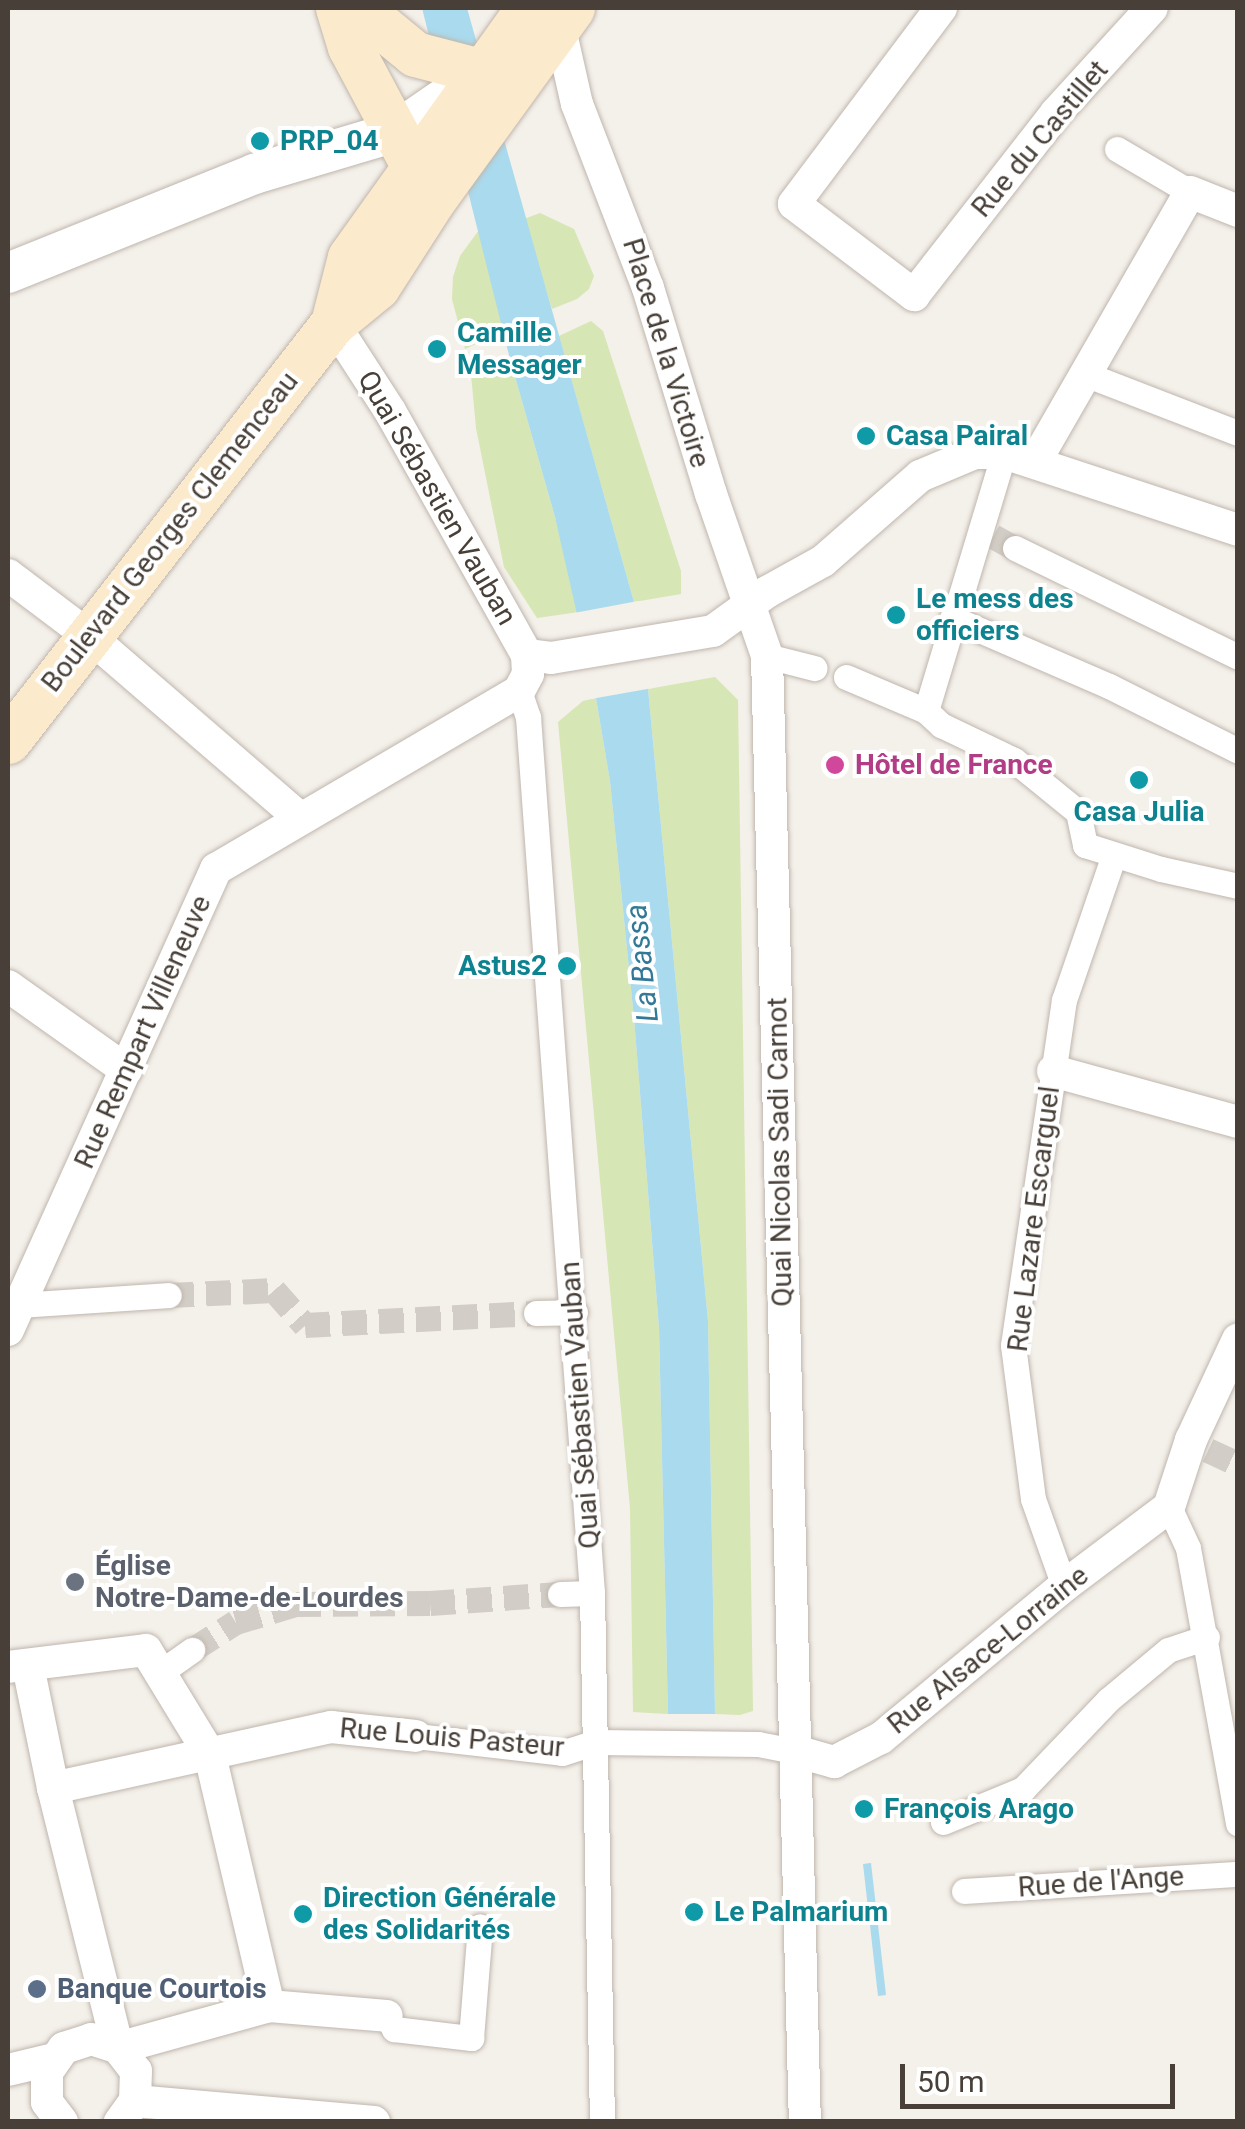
<!DOCTYPE html>
<html>
<head>
<meta charset="utf-8">
<style>
  body { margin:0 }
  #map { position:relative; width:1245px; height:2129px; overflow:hidden; background:#f4f0ea; font-family:Roboto,sans-serif }
  div>[style] { position:absolute }
  [style*='--x'] { left:calc(var(--x)*1px); top:calc(var(--y)*1px); width:calc(var(--w)*1px); rotate:calc(var(--a)*1deg) }
  .green>* { inset:0; background:#d6e6b5 }
  .water>* { inset:0; background:#aadaed }
  .pier>* { inset:0; background:#f4f0ea }
  .pedestrian-tunnel>* { height:25px; margin-top:-12.5px; transform-origin:0; background:repeating-linear-gradient(90deg,#d2cdc6 0 25px,transparent 0 37px) }
  .roads { filter:drop-shadow(0 0 2px #bfb6ad) drop-shadow(0 0 2px #bfb6ad) }
  .pedestrian>* { height:25px; margin:-12.5px; padding:0 12.5px; transform-origin:12.5px; border-radius:12.5px; background:#fff }
  .minor>* { height:32px; margin:-16px; padding:0 16px; transform-origin:16px; border-radius:16px; background:#fff }
  .tertiary>* { height:40px; margin:-20px; padding:0 20px; transform-origin:20px; border-radius:20px; background:#fff }
  .secondary>* { height:45px; margin:-22.5px; padding:0 22.5px; transform-origin:22.5px; border-radius:22.5px; background:#fceacc }
  .dots>* { width:28px; height:28px; translate:-50% -50%; box-sizing:border-box; border:5px solid #fff; border-radius:50% }
  span { translate:-50% -50%; white-space:nowrap; text-align:center; line-height:1.15; -webkit-text-stroke:8px #fff; paint-order:stroke }
  .street-label { font-size:28px; color:#484038 }
  .culture-label { font-size:28px; color:#0d838f; font-weight:700 }
  .left { translate:0 -50%; text-align:left }
  .right { translate:-100% -50%; text-align:right }
  .hotel-label { font-size:28px; color:#b23c85; font-weight:700 }
  .worship-label { font-size:28px; color:#5b616d; font-weight:700 }
  .service-label { font-size:28px; color:#4e5e75; font-weight:700 }
  .water-label { font-size:30px; color:#317996; font-style:italic }
  .frame { position:absolute; inset:0; border:10px solid #484038; pointer-events:none }
  .scale { position:absolute; left:900px; top:2064px; width:275px; height:45px; box-sizing:border-box; border:5px solid #484038; border-top:0; padding-left:12px; font-size:30px; line-height:35px; white-space:nowrap; color:#484038; -webkit-text-stroke:8px #fff; paint-order:stroke }
</style>
</head>
<body>
<div id="map">
  <div class="green">
    <i style="clip-path:polygon(540px 213px,574px 229px,594px 276px,589px 289px,577px 299px,552px 309px,524px 219px)"></i>
    <i style="clip-path:polygon(479px 230px,504px 331px,465px 349px,452px 299px,453px 277px,460px 256px)"></i>
    <i style="clip-path:polygon(591px 321px,603px 331px,681px 571px,681px 594px,634px 602px,559px 336px)"></i>
    <i style="clip-path:polygon(510px 359px,555px 517px,579px 612px,537px 618px,504px 567px,476px 428px,471px 374px)"></i>
    <i style="clip-path:polygon(715px 677px,738px 700px,753px 1711px,740px 1715px,715px 1714px,708px 1321px,648px 689px)"></i>
    <i style="clip-path:polygon(596px 698px,610px 781px,634px 1018px,659px 1328px,668px 1714px,633px 1712px,630px 1508px,558px 722px,583px 701px)"></i>
  </div>
  <div class="water">
    <i style="clip-path:polygon(422px 8px,467px 8px,634px 602px,648px 689px,708px 1321px,715px 1714px,668px 1714px,659px 1328px,634px 1018px,610px 781px,596px 698px,555px 517px,510px 359px)"></i>
    <i style="clip-path:polygon(871px 1863px,886px 1995px,878px 1996px,863px 1864px)"></i>
  </div>
  <div class="pier">
    <i style="clip-path:polygon(638px 601px,653px 688px,591px 699px,574px 613px)"></i>
  </div>
  <div class="pedestrian-tunnel">
    <i style="--x:993;--y:536;--w:25;--a:29"></i>
    <i style="--x:169;--y:1295;--w:105;--a:-2.7"></i>
    <i style="--x:274;--y:1290;--w:47;--a:48.5"></i>
    <i style="--x:305;--y:1325;--w:231;--a:-3"></i>
    <i style="--x:1208;--y:1450;--w:33;--a:25"></i>
    <i style="--x:192;--y:1650;--w:52;--a:-32.5"></i>
    <i style="--x:236;--y:1622;--w:63;--a:-16.7"></i>
    <i style="--x:296;--y:1604;--w:134;--a:-0.4"></i>
    <i style="--x:430;--y:1603;--w:130;--a:-4"></i>
  </div>
  <div class="roads">
    <div class="pedestrian">
      <i style="--x:1117;--y:149;--w:85;--a:30.5"></i>
      <i style="--x:1085;--y:374;--w:164;--a:21.1"></i>
      <i style="--x:1015;--y:548;--w:248;--a:26"></i>
      <i style="--x:952;--y:618;--w:171;--a:23.4"></i>
      <i style="--x:1109;--y:686;--w:144;--a:26.7"></i>
      <i style="--x:767;--y:656;--w:49;--a:14.3"></i>
      <i style="--x:846;--y:677;--w:87;--a:23"></i>
      <i style="--x:926;--y:711;--w:21;--a:43"></i>
      <i style="--x:941;--y:725;--w:81;--a:25.6"></i>
      <i style="--x:1014;--y:760;--w:82;--a:39.1"></i>
      <i style="--x:1078;--y:812;--w:34;--a:78"></i>
      <i style="--x:1085;--y:845;--w:80;--a:17.5"></i>
      <i style="--x:1161;--y:869;--w:79;--a:12.4"></i>
      <i style="--x:519;--y:691;--w:28;--a:71"></i>
      <i style="--x:528;--y:717;--w:878;--a:85.82"></i>
      <i style="--x:592;--y:1593;--w:529;--a:88.92"></i>
      <i style="--x:926;--y:711;--w:270;--a:-73.2"></i>
      <i style="--x:20;--y:1305;--w:149;--a:-3.8"></i>
      <i style="--x:536;--y:1313;--w:39;--a:-1"></i>
      <i style="--x:1169;--y:1507;--w:45;--a:65.1"></i>
      <i style="--x:1188;--y:1548;--w:280;--a:79.7"></i>
      <i style="--x:1064;--y:1586;--w:92;--a:-109.6"></i>
      <i style="--x:1033;--y:1499;--w:155;--a:-97.4"></i>
      <i style="--x:1013;--y:1345;--w:349;--a:-81.6"></i>
      <i style="--x:1064;--y:1000;--w:153;--a:-71"></i>
      <i style="--x:560;--y:1594;--w:32;--a:-2"></i>
      <i style="--x:158;--y:1674;--w:42;--a:-35.2"></i>
      <i style="--x:416;--y:1736;--w:147;--a:6.6"></i>
      <i style="--x:562;--y:1753;--w:36;--a:-18"></i>
      <i style="--x:596;--y:1742;--w:162;--a:0.7"></i>
      <i style="--x:758;--y:1744;--w:38;--a:11"></i>
      <i style="--x:943;--y:1822;--w:87;--a:-22.4"></i>
      <i style="--x:1023;--y:1789;--w:123;--a:-46.3"></i>
      <i style="--x:1108;--y:1700;--w:78;--a:-39.8"></i>
      <i style="--x:1168;--y:1650;--w:41;--a:-18.4"></i>
      <i style="--x:964;--y:1891;--w:275;--a:-3.6"></i>
      <i style="--x:387;--y:2016;--w:15;--a:62"></i>
      <i style="--x:394;--y:2029;--w:78;--a:6.7"></i>
      <i style="--x:471;--y:2038;--w:112;--a:-85.4"></i>
    </div>
    <div class="minor">
      <i style="--x:941;--y:8;--w:245;--a:126.9"></i>
      <i style="--x:794;--y:204;--w:151;--a:37.2"></i>
      <i style="--x:914;--y:295;--w:231;--a:-52"></i>
      <i style="--x:1056;--y:113;--w:142;--a:-47.6"></i>
      <i style="--x:556;--y:11;--w:95;--a:77.3"></i>
      <i style="--x:577;--y:104;--w:197;--a:68.9"></i>
      <i style="--x:648;--y:288;--w:215;--a:73"></i>
      <i style="--x:711;--y:494;--w:171;--a:70.9"></i>
      <i style="--x:767;--y:656;--w:1466;--a:88.52"></i>
      <i style="--x:333;--y:323;--w:105;--a:57.1"></i>
      <i style="--x:390;--y:411;--w:280;--a:60.7"></i>
      <i style="--x:527;--y:655;--w:24;--a:7"></i>
      <i style="--x:551;--y:658;--w:164;--a:-9.5"></i>
      <i style="--x:713;--y:631;--w:67;--a:-35.8"></i>
      <i style="--x:767;--y:592;--w:64;--a:-29"></i>
      <i style="--x:823;--y:561;--w:129;--a:-41.2"></i>
      <i style="--x:920;--y:476;--w:60;--a:-22.7"></i>
      <i style="--x:975;--y:453;--w:29;--a:0"></i>
      <i style="--x:1004;--y:453;--w:246;--a:18.2"></i>
      <i style="--x:1035;--y:462;--w:311;--a:-60.1"></i>
      <i style="--x:1190;--y:192;--w:52;--a:21.6"></i>
      <i style="--x:8;--y:575;--w:101;--a:37"></i>
      <i style="--x:89;--y:636;--w:279;--a:40.8"></i>
      <i style="--x:8;--y:986;--w:145;--a:35.4"></i>
      <i style="--x:1053;--y:1071;--w:192;--a:15.4"></i>
      <i style="--x:8;--y:1330;--w:506;--a:-65.72"></i>
      <i style="--x:216;--y:869;--w:351;--a:-30.4"></i>
      <i style="--x:519;--y:691;--w:19;--a:-62"></i>
      <i style="--x:528;--y:674;--w:19;--a:-93"></i>
      <i style="--x:28;--y:1666;--w:125;--a:78.4"></i>
      <i style="--x:53;--y:1788;--w:268;--a:76"></i>
      <i style="--x:118;--y:2048;--w:157;--a:-15.5"></i>
      <i style="--x:269;--y:2006;--w:118;--a:4.8"></i>
      <i style="--x:8;--y:1667;--w:139;--a:-7"></i>
      <i style="--x:146;--y:1650;--w:123;--a:58.6"></i>
      <i style="--x:210;--y:1755;--w:258;--a:76.8"></i>
      <i style="--x:795;--y:1751;--w:41;--a:15.8"></i>
      <i style="--x:834;--y:1762;--w:53;--a:-27.1"></i>
      <i style="--x:881;--y:1738;--w:238;--a:-39.7"></i>
      <i style="--x:1064;--y:1586;--w:131;--a:-37"></i>
      <i style="--x:1169;--y:1507;--w:71;--a:-71.8"></i>
      <i style="--x:1191;--y:1440;--w:111;--a:-65"></i>
      <i style="--x:53;--y:1788;--w:285;--a:-12.4"></i>
      <i style="--x:331;--y:1727;--w:85;--a:6"></i>
      <i style="--x:8;--y:2070;--w:47;--a:-13.4"></i>
      <i style="--x:135;--y:2101;--w:240;--a:5"></i>
      <i style="--x:62;--y:2122;--w:25;--a:-127"></i>
      <i style="--x:47;--y:2102;--w:30;--a:-90"></i>
      <i style="--x:47;--y:2072;--w:29;--a:-55"></i>
      <i style="--x:64;--y:2048;--w:28;--a:-18"></i>
      <i style="--x:91;--y:2039;--w:28;--a:18"></i>
      <i style="--x:118;--y:2048;--w:29;--a:52"></i>
      <i style="--x:136;--y:2071;--w:30;--a:92"></i>
      <i style="--x:135;--y:2101;--w:26;--a:126"></i>
    </div>
    <div class="tertiary">
      <i style="--x:8;--y:273;--w:265;--a:-21.9"></i>
      <i style="--x:254;--y:174;--w:147;--a:-16.6"></i>
      <i style="--x:395;--y:132;--w:93;--a:-34.5"></i>
    </div>
    <div class="secondary">
      <i style="--x:338;--y:8;--w:41;--a:72.9"></i>
      <i style="--x:350;--y:47;--w:136;--a:61.9"></i>
      <i style="--x:359;--y:8;--w:72;--a:39.4"></i>
      <i style="--x:415;--y:54;--w:95;--a:14.6"></i>
      <i style="--x:333;--y:323;--w:68;--a:-75.6"></i>
      <i style="--x:350;--y:257;--w:306;--a:-54.4"></i>
      <i style="--x:8;--y:741;--w:529;--a:-52.13"></i>
      <i style="--x:333;--y:323;--w:57;--a:-39.3"></i>
      <i style="--x:377;--y:287;--w:103;--a:-57.2"></i>
      <i style="--x:433;--y:200;--w:237;--a:-54.1"></i>
    </div>
  </div>
  <div class="dots">
    <i style="left:260px;top:141px;background:#0f9aa8"></i>
    <i style="left:437px;top:349px;background:#0f9aa8"></i>
    <i style="left:866px;top:436px;background:#0f9aa8"></i>
    <i style="left:896px;top:615px;background:#0f9aa8"></i>
    <i style="left:835px;top:765px;background:#d1479c"></i>
    <i style="left:1139px;top:780px;background:#0f9aa8"></i>
    <i style="left:567px;top:966px;background:#0f9aa8"></i>
    <i style="left:75px;top:1582px;background:#6b7280"></i>
    <i style="left:864px;top:1809px;background:#0f9aa8"></i>
    <i style="left:694px;top:1912px;background:#0f9aa8"></i>
    <i style="left:303px;top:1914px;background:#0f9aa8"></i>
    <i style="left:37px;top:1989px;background:#5c6f8a"></i>
  </div>
  <div class="street-label">
    <span style="left:1040px;top:139px;rotate:-50deg">Rue du Castillet</span>
    <span style="left:666px;top:353px;rotate:73deg">Place de la Victoire</span>
    <span style="left:437px;top:498px;rotate:60deg">Quai Sébastien Vauban</span>
    <span style="left:170px;top:532px;rotate:-52deg">Boulevard Georges Clemenceau</span>
    <span style="left:143px;top:1032px;rotate:-66deg">Rue Rempart Villeneuve</span>
    <span style="left:780px;top:1152px;rotate:-91deg">Quai Nicolas Sadi Carnot</span>
    <span style="left:1034px;top:1219px;rotate:-83deg">Rue Lazare Escarguel</span>
    <span style="left:580px;top:1405px;rotate:-94deg">Quai Sébastien Vauban</span>
    <span style="left:988px;top:1650px;rotate:-39deg">Rue Alsace-Lorraine</span>
    <span style="left:452px;top:1738px;rotate:5deg">Rue Louis Pasteur</span>
    <span style="left:1101px;top:1882px;rotate:-4deg">Rue de l'Ange</span>
  </div>
  <div class="culture-label">
    <span class="left" style="left:280px;top:141px">PRP_04</span>
    <span class="left" style="left:457px;top:349px">Camille<br>Messager</span>
    <span class="left" style="left:886px;top:436px">Casa Pairal</span>
    <span class="left" style="left:916px;top:615px">Le mess des<br>officiers</span>
    <span style="left:1139px;top:812px">Casa Julia</span>
    <span class="right" style="left:547px;top:966px">Astus2</span>
    <span class="left" style="left:884px;top:1809px">François Arago</span>
    <span class="left" style="left:323px;top:1914px">Direction Générale<br>des Solidarités</span>
    <span class="left" style="left:714px;top:1912px">Le Palmarium</span>
  </div>
  <div class="hotel-label">
    <span class="left" style="left:855px;top:765px">Hôtel de France</span>
  </div>
  <div class="worship-label">
    <span class="left" style="left:95px;top:1582px">Église<br>Notre-Dame-de-Lourdes</span>
  </div>
  <div class="service-label">
    <span class="left" style="left:57px;top:1989px">Banque Courtois</span>
  </div>
  <div class="water-label">
    <span style="left:642px;top:963px;rotate:-96deg">La Bassa</span>
  </div>
  <div class="frame"></div>
  <div class="scale">50 m</div>
</div>
</body>
</html>
